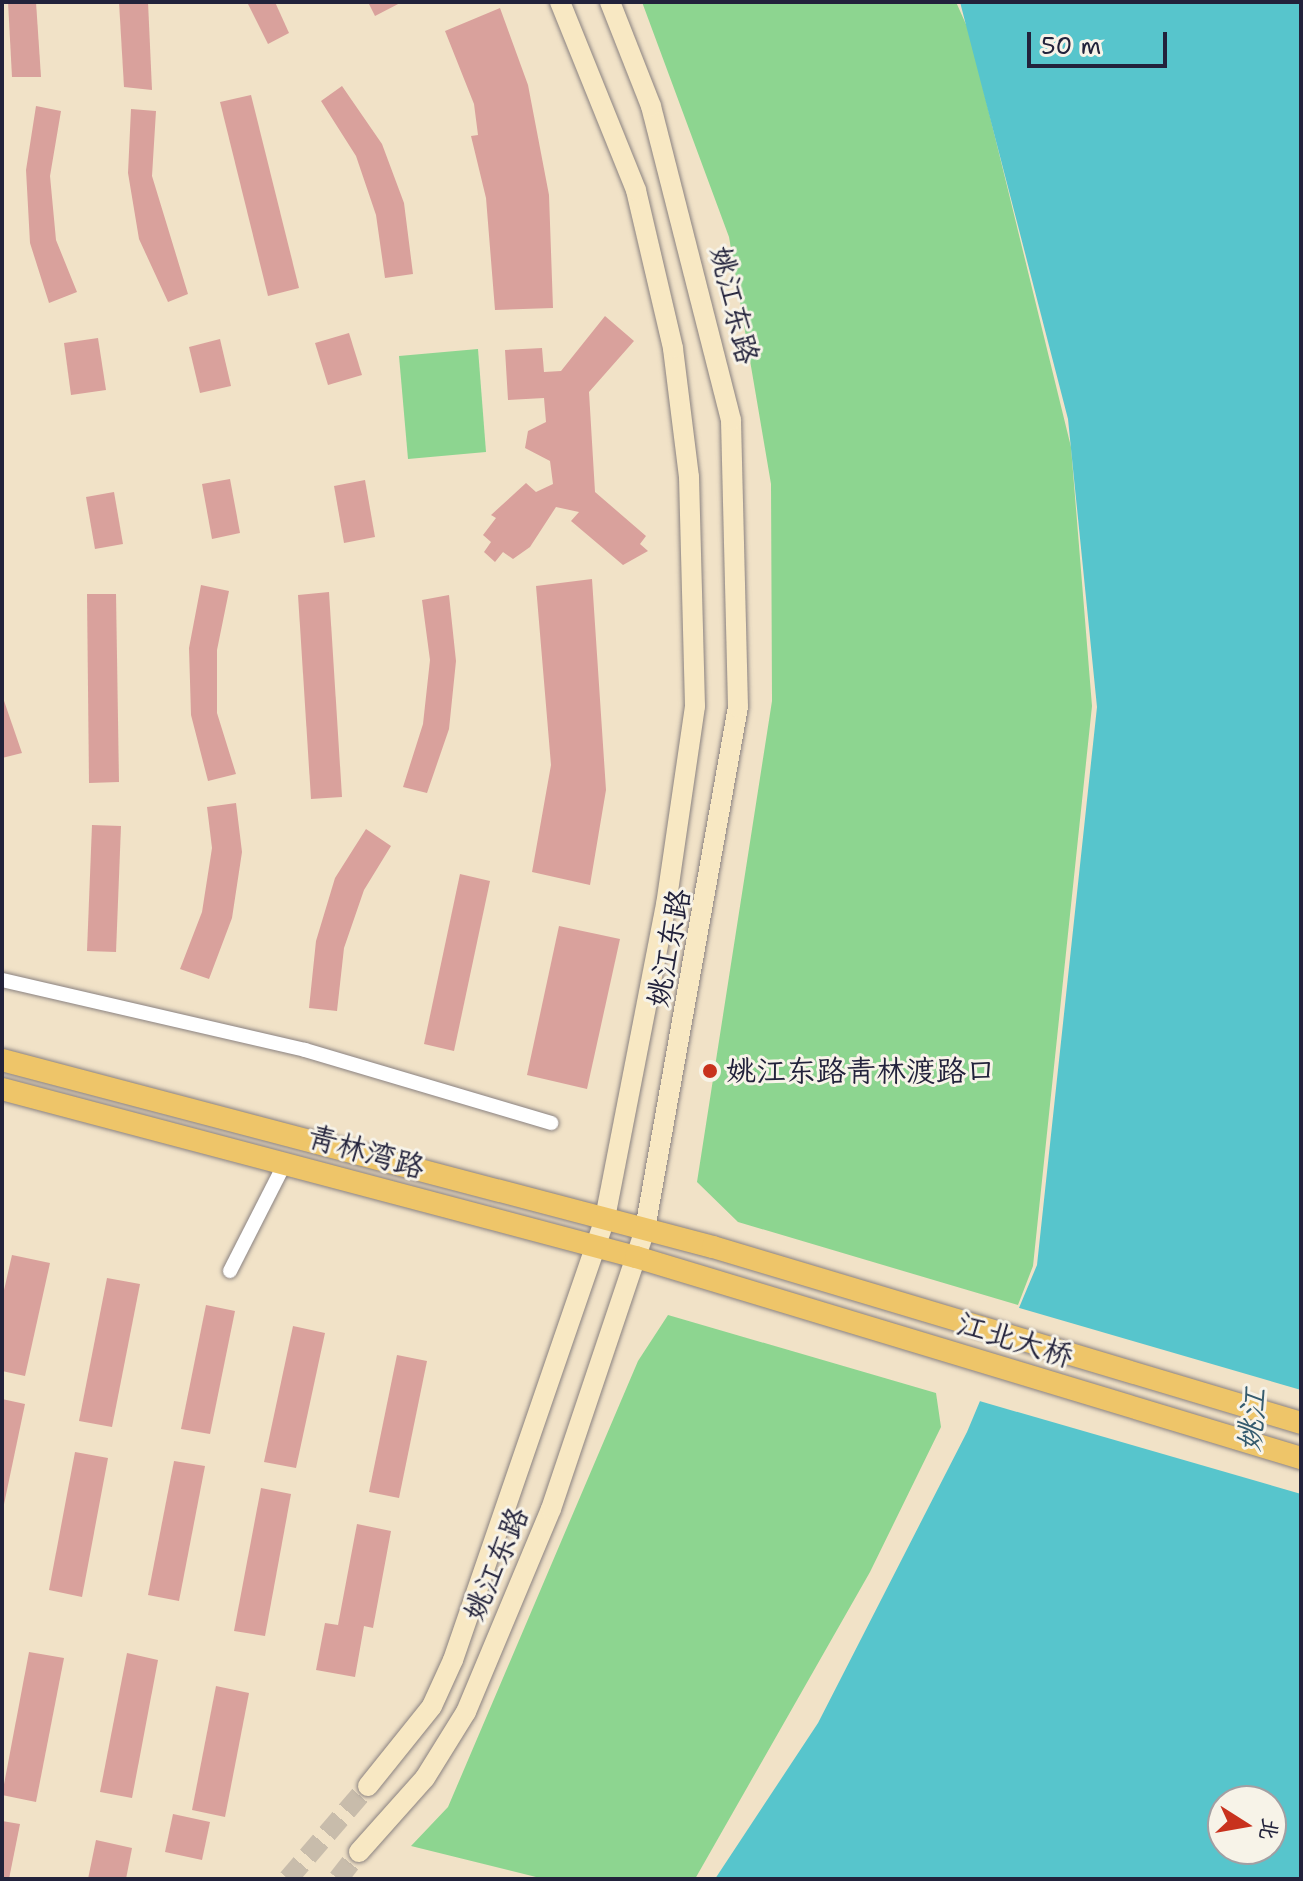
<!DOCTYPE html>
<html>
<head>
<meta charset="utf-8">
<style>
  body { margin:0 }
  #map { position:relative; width:1303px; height:1881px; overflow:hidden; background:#f1e2c7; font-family:"Shantell Sans","LXGW WenKai TC",sans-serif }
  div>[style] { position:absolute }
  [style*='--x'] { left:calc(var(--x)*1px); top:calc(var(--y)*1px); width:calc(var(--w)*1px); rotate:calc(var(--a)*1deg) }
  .green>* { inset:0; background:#8dd590 }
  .water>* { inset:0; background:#57c5cc }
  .pier>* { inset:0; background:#f1e2c7 }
  .building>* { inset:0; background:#d9a19c }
  .secondary-tunnel>* { height:20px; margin-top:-10px; transform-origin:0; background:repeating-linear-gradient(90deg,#c8bcab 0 20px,transparent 0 30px) }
  .roads { filter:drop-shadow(0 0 2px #8a8281) drop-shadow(0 0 2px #8a8281) }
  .minor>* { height:14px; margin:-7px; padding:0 7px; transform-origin:7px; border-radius:7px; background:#fff }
  .secondary>* { height:20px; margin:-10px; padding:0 10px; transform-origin:10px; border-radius:10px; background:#f8e8c3 }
  .primary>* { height:22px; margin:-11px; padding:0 11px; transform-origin:11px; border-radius:11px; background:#eec569 }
  .dots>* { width:22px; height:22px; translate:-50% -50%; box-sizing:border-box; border:4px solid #f7f3e8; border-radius:50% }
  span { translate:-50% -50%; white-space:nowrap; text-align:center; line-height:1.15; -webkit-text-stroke:6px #f7f3e8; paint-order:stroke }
  .street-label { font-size:30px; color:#22223b }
  .poi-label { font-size:30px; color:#22223b }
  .left { translate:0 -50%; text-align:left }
  .water-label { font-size:32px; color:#355b6e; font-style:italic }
  .frame { position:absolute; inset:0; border:4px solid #22223b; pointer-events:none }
  .north { position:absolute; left:1207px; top:1785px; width:80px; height:80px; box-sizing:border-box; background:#f7f3e8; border:2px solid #a29fa3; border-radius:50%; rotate:101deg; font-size:22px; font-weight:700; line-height:32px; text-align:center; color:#22223b }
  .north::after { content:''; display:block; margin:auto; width:28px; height:36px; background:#c8321e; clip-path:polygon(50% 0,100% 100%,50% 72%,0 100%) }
  .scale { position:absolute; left:1027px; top:32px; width:140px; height:36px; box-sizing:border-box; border:4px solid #22223b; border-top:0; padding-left:10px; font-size:24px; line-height:28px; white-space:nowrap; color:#22223b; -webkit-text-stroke:6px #f7f3e8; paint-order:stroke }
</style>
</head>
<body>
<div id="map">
  <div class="green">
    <i style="clip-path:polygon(642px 2px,956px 2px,969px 31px,1071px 447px,1092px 706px,1033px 1266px,1018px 1305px,738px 1222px,697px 1182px,772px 701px,771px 484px,729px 237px)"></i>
    <i style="clip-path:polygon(478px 349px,486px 452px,408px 459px,399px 356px)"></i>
    <i style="clip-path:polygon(668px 1315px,936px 1393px,941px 1427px,870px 1572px,695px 1879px,544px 1879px,411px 1846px,448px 1807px,638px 1361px)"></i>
  </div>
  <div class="water">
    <i style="clip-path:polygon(evenodd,960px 2px,1301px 2px,1301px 1879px,715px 1879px,818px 1723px,967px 1432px,1037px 1265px,1097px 707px,1068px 419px,960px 2px,1223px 1801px,1271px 1801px,1271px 1849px,1223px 1849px,1223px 1801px)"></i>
  </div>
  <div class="pier">
    <i style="clip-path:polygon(1016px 1307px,1301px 1390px,1301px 1494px,976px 1400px)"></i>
  </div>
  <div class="building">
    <i style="clip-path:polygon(8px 2px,36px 2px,41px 77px,12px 77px)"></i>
    <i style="clip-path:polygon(119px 2px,148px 2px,152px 90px,124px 87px)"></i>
    <i style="clip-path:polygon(247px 2px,275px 2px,289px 33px,268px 44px)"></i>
    <i style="clip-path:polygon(368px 2px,402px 2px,375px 16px)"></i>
    <i style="clip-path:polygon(500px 8px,528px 85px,549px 195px,553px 308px,495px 310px,486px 198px,471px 136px,478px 135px,474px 104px,445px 31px)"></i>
    <i style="clip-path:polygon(342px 86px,382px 144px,404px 203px,413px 274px,385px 278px,376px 215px,356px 156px,321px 101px)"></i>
    <i style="clip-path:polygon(251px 95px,299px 288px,268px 296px,220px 102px)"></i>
    <i style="clip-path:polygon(36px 106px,61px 111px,50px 176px,56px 240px,77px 292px,49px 303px,30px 243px,26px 170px)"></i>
    <i style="clip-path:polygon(131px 109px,156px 111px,152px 176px,188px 294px,168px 302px,139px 239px,128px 173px)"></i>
    <i style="clip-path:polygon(605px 316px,634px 341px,589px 392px,595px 492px,646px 536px,640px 544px,648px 551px,623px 565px,571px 521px,579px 512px,556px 507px,530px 547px,513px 559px,503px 552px,495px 562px,484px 552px,491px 542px,483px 535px,496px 518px,491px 515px,526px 483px,536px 492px,553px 484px,550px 461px,525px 448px,528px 431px,546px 422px,544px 398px,508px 400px,505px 350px,542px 348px,544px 372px,561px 371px)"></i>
    <i style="clip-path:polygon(349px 333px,362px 375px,328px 385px,315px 343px)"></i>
    <i style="clip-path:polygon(98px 338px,106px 390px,71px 395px,64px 343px)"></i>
    <i style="clip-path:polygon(220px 339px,231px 386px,200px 393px,189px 347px)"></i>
    <i style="clip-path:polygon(230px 479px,240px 533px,212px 539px,202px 484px)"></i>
    <i style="clip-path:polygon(365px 480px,375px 537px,344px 543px,334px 486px)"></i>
    <i style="clip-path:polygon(114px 492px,123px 544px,95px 549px,86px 497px)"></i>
    <i style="clip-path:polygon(592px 579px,606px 790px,590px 885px,532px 872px,551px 765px,536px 586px)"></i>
    <i style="clip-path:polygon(201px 585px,229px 591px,217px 650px,217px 713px,236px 774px,208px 781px,191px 715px,189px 648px)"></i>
    <i style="clip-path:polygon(329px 592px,342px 797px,311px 799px,298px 595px)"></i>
    <i style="clip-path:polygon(87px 594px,116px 594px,119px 782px,89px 783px)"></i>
    <i style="clip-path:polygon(449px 595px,456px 661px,449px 729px,427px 793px,403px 787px,423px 724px,430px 660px,422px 600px)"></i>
    <i style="clip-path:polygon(2px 695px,22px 753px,2px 758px)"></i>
    <i style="clip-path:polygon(236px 803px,242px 852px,232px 918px,209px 979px,180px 969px,202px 912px,212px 848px,207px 807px)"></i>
    <i style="clip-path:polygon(92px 825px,121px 826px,116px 952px,87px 951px)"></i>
    <i style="clip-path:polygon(366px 829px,391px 846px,364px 890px,344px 948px,337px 1011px,309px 1008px,316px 941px,335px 878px)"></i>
    <i style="clip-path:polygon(460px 874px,490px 881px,454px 1051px,424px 1044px)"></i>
    <i style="clip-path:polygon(559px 926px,620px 939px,587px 1089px,527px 1075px)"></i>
    <i style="clip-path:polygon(12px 1255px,50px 1263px,25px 1376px,2px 1371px,2px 1299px)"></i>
    <i style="clip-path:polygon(107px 1278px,140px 1284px,112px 1427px,79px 1421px)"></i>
    <i style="clip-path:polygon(206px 1305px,235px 1311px,210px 1434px,181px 1429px)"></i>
    <i style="clip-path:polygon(293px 1326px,325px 1333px,296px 1468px,264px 1462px)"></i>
    <i style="clip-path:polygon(397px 1355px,427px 1361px,399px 1498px,369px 1492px)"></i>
    <i style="clip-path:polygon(2px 1399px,25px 1404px,3px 1509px,2px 1509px)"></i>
    <i style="clip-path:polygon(75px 1452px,108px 1458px,82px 1597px,49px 1590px)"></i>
    <i style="clip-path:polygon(174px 1461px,205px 1466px,179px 1601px,148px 1595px)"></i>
    <i style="clip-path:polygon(261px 1488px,291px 1494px,265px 1636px,234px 1631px)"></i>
    <i style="clip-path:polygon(357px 1524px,391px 1531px,373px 1628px,364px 1626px,355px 1677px,316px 1670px,325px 1623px,338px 1625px)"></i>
    <i style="clip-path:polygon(29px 1652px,64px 1658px,36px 1802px,2px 1795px)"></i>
    <i style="clip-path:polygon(127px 1653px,158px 1660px,132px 1798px,100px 1792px)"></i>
    <i style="clip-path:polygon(216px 1686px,249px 1693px,225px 1817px,192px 1810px)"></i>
    <i style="clip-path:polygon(173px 1814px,210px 1822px,202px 1860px,165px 1852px)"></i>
    <i style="clip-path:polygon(2px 1821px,20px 1824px,9px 1879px,2px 1879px)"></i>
    <i style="clip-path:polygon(96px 1840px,132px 1848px,126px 1879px,88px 1879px)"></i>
  </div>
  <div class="secondary-tunnel">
    <i style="--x:288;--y:1879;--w:123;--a:-49.3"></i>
    <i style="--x:338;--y:1879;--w:34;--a:-52"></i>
  </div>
  <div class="roads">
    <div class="minor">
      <i style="--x:2;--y:980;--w:311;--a:13"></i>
      <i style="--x:305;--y:1050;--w:257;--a:16.5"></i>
      <i style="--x:230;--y:1271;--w:123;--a:-63"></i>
    </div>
    <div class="secondary">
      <i style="--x:368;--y:1786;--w:102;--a:-51.3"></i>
      <i style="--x:432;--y:1706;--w:51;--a:-65.5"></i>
      <i style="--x:453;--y:1660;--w:467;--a:-71"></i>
      <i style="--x:605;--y:1218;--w:319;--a:-79"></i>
      <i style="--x:666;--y:905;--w:201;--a:-81.7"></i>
      <i style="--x:695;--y:706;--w:229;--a:-91.5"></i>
      <i style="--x:689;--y:477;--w:130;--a:-97.1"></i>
      <i style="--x:673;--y:348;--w:162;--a:-103.2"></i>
      <i style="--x:636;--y:190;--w:203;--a:-112"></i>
      <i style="--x:359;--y:1852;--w:99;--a:-48.3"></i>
      <i style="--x:425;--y:1778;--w:78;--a:-58.2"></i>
      <i style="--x:466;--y:1712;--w:220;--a:-67.3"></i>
      <i style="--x:551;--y:1509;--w:295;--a:-71.4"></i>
      <i style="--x:645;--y:1229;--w:530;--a:-79.9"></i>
      <i style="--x:738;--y:707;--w:287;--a:-91.4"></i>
      <i style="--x:731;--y:420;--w:324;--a:-104.3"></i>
      <i style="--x:651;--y:106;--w:112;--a:-111.5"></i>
    </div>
    <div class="primary">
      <i style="--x:2;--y:1060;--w:735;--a:14.74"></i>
      <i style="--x:713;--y:1247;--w:614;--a:16.66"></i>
      <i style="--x:2;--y:1089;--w:656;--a:14.84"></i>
      <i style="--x:636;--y:1257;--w:695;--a:16.82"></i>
    </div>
  </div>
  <div class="dots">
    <i style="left:710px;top:1071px;background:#c8321e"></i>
  </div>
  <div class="street-label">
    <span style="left:734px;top:305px;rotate:76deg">姚江东路</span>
    <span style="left:669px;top:948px;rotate:-79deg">姚江东路</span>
    <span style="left:366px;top:1152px;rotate:16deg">青林湾路</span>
    <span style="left:1015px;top:1340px;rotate:17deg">江北大桥</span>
    <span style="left:496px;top:1564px;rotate:-67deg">姚江东路</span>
  </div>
  <div class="poi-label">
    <span class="left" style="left:726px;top:1071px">姚江东路青林渡路口</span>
  </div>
  <div class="water-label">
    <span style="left:1252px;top:1420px;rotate:-84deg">姚江</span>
  </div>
  <div class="frame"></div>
  <div class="north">北</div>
  <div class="scale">50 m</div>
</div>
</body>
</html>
